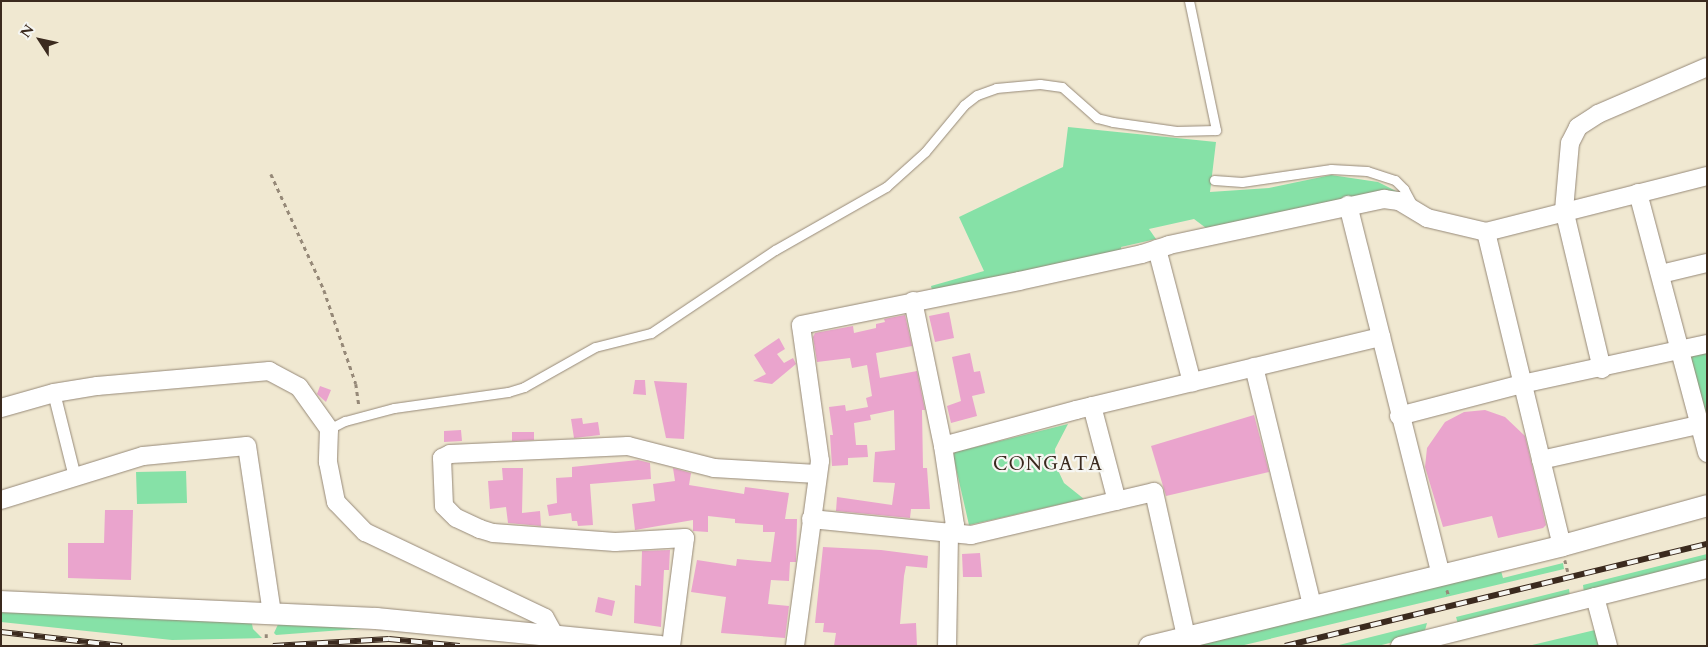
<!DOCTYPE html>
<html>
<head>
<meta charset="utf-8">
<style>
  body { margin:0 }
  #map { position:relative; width:1708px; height:647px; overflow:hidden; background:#f0e8d1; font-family:Cardo,serif }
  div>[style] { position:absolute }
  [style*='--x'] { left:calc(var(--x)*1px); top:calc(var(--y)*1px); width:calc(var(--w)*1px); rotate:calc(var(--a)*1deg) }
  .green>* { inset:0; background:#86e1a7 }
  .building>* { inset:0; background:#eaa4cd }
  .path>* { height:2.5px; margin-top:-1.25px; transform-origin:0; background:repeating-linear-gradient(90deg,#968978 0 4px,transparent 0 8px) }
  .roads { filter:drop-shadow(0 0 1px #968978) drop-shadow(0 0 1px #968978) }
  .service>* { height:9px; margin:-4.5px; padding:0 4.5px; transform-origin:4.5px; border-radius:4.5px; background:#fff }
  .pedestrian>* { height:12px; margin:-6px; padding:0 6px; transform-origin:6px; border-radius:6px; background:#fff }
  .minor>* { height:18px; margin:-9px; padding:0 9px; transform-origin:9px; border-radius:9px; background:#fff }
  .tertiary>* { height:21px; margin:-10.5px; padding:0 10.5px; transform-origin:10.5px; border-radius:10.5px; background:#fff }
  .rail>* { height:5.5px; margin-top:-2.75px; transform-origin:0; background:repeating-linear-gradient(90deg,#f6f6f2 0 11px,#3b2a1e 0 22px); box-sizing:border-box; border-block:1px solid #3b2a1e }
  span { translate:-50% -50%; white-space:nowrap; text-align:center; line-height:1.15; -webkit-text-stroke:4.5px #f6f6f2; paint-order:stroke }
  .quarter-label { font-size:19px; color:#3b2a1e; letter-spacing:1px }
  .frame { position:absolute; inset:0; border:2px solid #3b2a1e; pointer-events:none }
  .north { position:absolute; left:15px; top:15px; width:50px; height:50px; -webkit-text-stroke:4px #f6f6f2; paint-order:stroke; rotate:305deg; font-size:14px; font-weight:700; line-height:20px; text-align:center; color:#3b2a1e }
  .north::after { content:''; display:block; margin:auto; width:18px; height:22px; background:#3b2a1e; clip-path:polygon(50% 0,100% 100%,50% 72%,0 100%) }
</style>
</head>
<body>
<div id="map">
  <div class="green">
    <i style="clip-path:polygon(1068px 127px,1216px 142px,1210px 192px,1269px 188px,1331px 175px,1378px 182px,1398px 192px,1206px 228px,1194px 219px,1149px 229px,1156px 239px,1121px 247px,1122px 253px,932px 290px,931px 286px,984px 271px,959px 217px,1063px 167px)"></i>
    <i style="clip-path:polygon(1707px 349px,1707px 418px,1689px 353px)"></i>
    <i style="clip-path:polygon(1068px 424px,1055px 449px,1056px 466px,1064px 483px,1084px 499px,969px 525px,953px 455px,955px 452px)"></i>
    <i style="clip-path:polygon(186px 471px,187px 503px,137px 504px,136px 472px)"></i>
    <i style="clip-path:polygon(1707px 554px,1707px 562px,1584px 593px,1583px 585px)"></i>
    <i style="clip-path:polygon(1563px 563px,1564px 569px,1240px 646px,1174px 646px,1500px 567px,1503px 578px)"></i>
    <i style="clip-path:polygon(1569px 589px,1570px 596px,1458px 624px,1456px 617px)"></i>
    <i style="clip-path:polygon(1px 608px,251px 619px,253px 629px,262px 638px,172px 640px,1px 622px)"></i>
    <i style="clip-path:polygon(280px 620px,369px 628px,276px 635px,274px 633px)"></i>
    <i style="clip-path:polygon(1427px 623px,1424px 634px,1378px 646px,1335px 646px)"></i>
    <i style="clip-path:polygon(1595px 630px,1599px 646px,1528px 646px)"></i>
  </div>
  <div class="building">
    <i style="clip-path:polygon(949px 312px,954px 338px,935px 342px,929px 316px)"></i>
    <i style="clip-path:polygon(905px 315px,912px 346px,876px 353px,880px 378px,917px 371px,925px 410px,922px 410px,923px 468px,927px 468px,930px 509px,911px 509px,910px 518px,836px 511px,837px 497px,892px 505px,895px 483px,873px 482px,875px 452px,895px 450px,894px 410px,870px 415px,871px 420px,854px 423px,856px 445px,867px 445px,868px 457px,848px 458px,848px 465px,832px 466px,830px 435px,833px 435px,829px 407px,845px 405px,846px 411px,868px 407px,866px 398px,872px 396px,867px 365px,852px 368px,850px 358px,817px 362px,813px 337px,815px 333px,853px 326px,854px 333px,876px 328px,876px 324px,885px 322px,884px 319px)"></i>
    <i style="clip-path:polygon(779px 338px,785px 349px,777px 354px,784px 363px,793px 358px,796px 364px,772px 384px,753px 381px,766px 374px,754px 355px)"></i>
    <i style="clip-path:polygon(970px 353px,974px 372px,980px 371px,985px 393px,972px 396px,977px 416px,951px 423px,947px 406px,961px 401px,952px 357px)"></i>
    <i style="clip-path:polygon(635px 380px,645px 380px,646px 395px,633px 394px)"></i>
    <i style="clip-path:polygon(654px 381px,687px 383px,684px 439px,666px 438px)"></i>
    <i style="clip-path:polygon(320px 386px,331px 390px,326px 402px,317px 394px)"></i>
    <i style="clip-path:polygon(1485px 410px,1505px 417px,1525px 436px,1546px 525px,1543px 528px,1498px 538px,1492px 516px,1443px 527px,1425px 467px,1427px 448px,1445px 422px,1464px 412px)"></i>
    <i style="clip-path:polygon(1254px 415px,1269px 472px,1166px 496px,1151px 446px)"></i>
    <i style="clip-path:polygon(582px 418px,583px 424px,598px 422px,600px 435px,574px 438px,571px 419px)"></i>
    <i style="clip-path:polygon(461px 430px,462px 441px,444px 442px,444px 431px)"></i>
    <i style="clip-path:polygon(512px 432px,534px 432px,534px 440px,512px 441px)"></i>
    <i style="clip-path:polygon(638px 460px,650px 463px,651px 479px,590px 484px,593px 525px,578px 526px,577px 521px,572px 521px,571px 513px,549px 516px,547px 505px,557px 503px,556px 478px,572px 477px,572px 467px)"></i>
    <i style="clip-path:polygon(502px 468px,523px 468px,522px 513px,540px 511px,541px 526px,508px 523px,506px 507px,490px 509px,488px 481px,503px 480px)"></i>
    <i style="clip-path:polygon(673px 468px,691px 473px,689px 485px,744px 494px,745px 487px,789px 493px,785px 519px,797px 519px,796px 562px,790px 562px,789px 581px,771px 580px,768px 604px,789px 606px,785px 638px,721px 633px,726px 597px,691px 592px,697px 560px,736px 566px,737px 559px,771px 562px,775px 532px,763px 532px,763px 525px,735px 523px,735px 519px,708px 516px,708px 532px,693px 531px,693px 520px,635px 530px,632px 504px,655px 501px,653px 484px,675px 481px)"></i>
    <i style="clip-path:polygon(105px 510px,133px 510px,131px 580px,68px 578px,68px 543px,104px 543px)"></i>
    <i style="clip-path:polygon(823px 547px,881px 550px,928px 556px,927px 568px,906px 566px,904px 576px,900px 624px,916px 623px,917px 646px,834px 646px,836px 633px,823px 632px,824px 623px,815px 623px)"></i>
    <i style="clip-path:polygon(670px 550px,669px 570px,664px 570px,661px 627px,634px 623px,635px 585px,641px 586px,642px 551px)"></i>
    <i style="clip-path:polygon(980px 553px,982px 577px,963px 577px,962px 554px)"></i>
    <i style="clip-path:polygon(598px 597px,615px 601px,612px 616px,595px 612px)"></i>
  </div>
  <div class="path">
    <i style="--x:271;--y:174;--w:128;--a:65.4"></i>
    <i style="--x:324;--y:290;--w:99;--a:71.2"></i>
    <i style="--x:356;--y:384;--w:21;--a:82"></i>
    <i style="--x:1565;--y:560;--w:12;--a:76"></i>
    <i style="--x:1447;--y:590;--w:6;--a:72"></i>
    <i style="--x:266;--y:638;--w:4;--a:-90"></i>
  </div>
  <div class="roads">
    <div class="service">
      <i style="--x:1214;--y:180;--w:28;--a:4"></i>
      <i style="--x:1242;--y:182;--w:90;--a:-8.3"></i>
      <i style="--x:1331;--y:169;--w:36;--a:3"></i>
      <i style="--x:1367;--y:171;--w:29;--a:18"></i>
      <i style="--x:1395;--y:180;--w:13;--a:45"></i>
      <i style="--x:1404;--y:189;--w:21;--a:62"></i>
      <i style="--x:329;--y:429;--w:18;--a:-27"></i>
      <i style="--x:345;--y:421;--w:51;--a:-14.9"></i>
      <i style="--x:394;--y:408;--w:115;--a:-8"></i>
      <i style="--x:508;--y:392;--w:17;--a:-17"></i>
      <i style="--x:524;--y:387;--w:81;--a:-29.4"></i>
      <i style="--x:595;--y:347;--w:58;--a:-14"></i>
      <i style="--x:651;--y:333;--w:149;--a:-33.8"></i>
      <i style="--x:775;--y:250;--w:128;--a:-29.6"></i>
      <i style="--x:886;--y:187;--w:52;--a:-41.9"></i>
      <i style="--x:925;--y:152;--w:61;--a:-50.3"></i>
      <i style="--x:964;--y:105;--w:16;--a:-38"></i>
      <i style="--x:977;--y:95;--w:20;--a:-20"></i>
      <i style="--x:996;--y:88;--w:44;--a:-5.2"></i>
      <i style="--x:1040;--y:84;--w:22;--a:8"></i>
      <i style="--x:1062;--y:87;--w:47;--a:41.5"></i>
      <i style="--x:1097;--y:118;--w:16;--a:14"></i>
      <i style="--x:1113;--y:122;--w:64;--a:8.1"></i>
      <i style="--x:1176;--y:131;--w:40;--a:-1.4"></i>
      <i style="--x:1216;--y:130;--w:132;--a:-101.8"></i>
    </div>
    <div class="pedestrian">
      <i style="--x:54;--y:393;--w:87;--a:76"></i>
    </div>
    <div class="minor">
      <i style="--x:1638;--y:193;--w:269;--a:75.1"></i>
      <i style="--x:1348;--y:205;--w:381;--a:75.9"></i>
      <i style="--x:1486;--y:232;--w:322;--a:76.4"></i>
      <i style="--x:1157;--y:249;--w:138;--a:75.3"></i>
      <i style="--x:1661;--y:274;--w:47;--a:-13.4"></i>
      <i style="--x:913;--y:301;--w:148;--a:78.3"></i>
      <i style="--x:943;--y:446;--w:80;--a:81.4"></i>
      <i style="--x:955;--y:525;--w:11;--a:124"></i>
      <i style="--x:949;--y:534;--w:112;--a:91"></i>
      <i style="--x:1254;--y:367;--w:245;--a:76.3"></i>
      <i style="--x:1602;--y:369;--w:163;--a:-103.4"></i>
      <i style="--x:1564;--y:210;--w:67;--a:-84.9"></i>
      <i style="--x:1570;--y:143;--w:18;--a:-63"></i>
      <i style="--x:1578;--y:127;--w:24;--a:-33"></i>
      <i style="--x:1598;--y:114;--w:119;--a:-23.3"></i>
      <i style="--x:1092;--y:406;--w:98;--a:75.3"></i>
      <i style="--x:1;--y:408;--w:55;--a:-15.8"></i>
      <i style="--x:54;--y:393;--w:44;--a:-9.2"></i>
      <i style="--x:97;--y:386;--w:173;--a:-5"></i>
      <i style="--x:269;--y:371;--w:34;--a:28"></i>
      <i style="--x:299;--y:387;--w:52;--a:54.5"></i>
      <i style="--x:329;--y:429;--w:33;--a:92"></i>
      <i style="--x:328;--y:462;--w:41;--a:78.7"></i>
      <i style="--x:336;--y:502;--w:42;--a:46"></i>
      <i style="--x:365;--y:532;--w:199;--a:25.5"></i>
      <i style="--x:545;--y:618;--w:18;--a:61"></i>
      <i style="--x:1399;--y:416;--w:127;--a:-14.6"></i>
      <i style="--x:1522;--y:384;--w:189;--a:-12.2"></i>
      <i style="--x:943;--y:446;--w:138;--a:-15.1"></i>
      <i style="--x:1076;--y:410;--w:314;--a:-13.5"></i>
      <i style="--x:1541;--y:460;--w:170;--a:-12.6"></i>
      <i style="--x:1;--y:500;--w:149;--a:-17.2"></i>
      <i style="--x:143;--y:456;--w:104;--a:-5.5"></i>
      <i style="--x:247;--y:446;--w:169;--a:81.5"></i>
      <i style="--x:811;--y:519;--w:161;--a:5.7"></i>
      <i style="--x:971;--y:535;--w:188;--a:-13.2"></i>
      <i style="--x:1154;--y:492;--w:148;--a:77.5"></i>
      <i style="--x:1595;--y:597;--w:51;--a:75.1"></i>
      <i style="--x:671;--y:646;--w:109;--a:-82.6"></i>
      <i style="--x:685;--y:538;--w:70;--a:176.7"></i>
      <i style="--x:615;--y:542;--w:122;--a:-175.8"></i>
      <i style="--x:493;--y:533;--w:14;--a:-163"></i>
      <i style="--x:480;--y:529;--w:26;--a:-155"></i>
      <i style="--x:456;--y:518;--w:17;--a:-135"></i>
      <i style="--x:444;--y:506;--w:48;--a:-92.4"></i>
      <i style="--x:442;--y:458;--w:9;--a:-27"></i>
      <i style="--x:450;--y:454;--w:178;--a:-2.6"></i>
      <i style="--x:628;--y:446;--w:89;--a:14.3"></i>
      <i style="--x:714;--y:468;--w:103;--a:3.3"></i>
      <i style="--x:795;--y:646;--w:187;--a:-82.3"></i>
      <i style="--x:820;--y:461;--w:137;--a:-98"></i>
      <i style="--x:801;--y:325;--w:222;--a:-11.4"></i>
      <i style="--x:1019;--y:281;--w:126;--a:-12.4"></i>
      <i style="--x:1142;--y:254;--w:28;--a:-18"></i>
      <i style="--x:1169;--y:245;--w:220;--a:-12.1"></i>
      <i style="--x:1384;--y:199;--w:15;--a:8"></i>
      <i style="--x:1399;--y:201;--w:33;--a:31"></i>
      <i style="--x:1427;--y:218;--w:61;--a:13.3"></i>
      <i style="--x:1486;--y:232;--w:228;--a:-14.2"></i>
      <i style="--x:1400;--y:646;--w:317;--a:-14.1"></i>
    </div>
    <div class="tertiary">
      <i style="--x:1;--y:601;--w:375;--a:2.6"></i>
      <i style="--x:376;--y:618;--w:285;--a:5.6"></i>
      <i style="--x:1149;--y:646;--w:425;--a:-13.7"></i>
      <i style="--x:1562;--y:545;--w:150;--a:-15.4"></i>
    </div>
  </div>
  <div class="rail">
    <i style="--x:1;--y:632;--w:122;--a:6.6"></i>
    <i style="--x:273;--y:646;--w:116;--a:-3.5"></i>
    <i style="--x:389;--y:639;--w:71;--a:5.6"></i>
    <i style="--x:1285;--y:646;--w:434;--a:-13.6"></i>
  </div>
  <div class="quarter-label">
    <span style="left:1048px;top:465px">CONGATA</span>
  </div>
  <div class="frame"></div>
  <div class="north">N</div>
</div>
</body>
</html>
